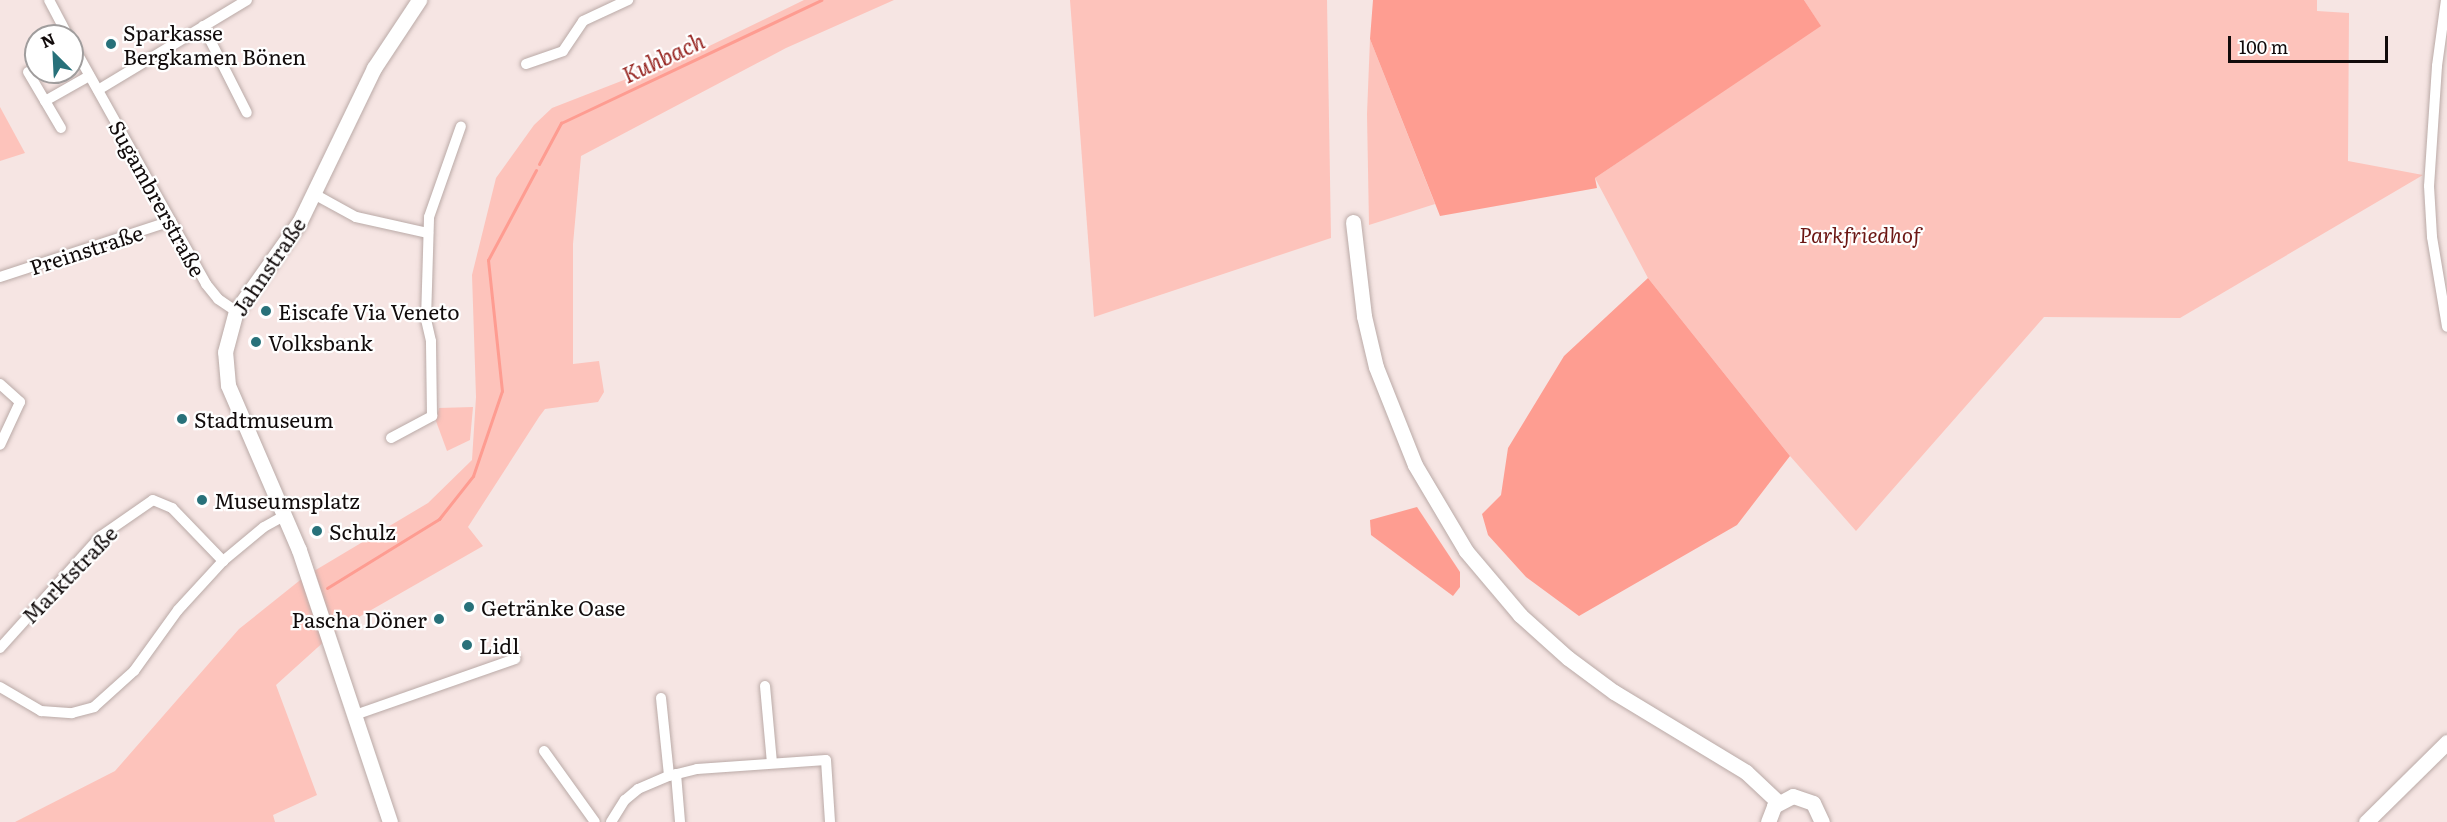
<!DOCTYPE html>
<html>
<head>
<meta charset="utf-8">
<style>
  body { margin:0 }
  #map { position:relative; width:2447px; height:822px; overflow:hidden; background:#f6e5e3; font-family:Literata,serif }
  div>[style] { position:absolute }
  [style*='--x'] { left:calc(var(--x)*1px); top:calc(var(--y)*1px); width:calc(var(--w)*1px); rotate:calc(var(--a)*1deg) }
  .green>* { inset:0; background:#fdc3bb }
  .forest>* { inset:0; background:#fe9d91 }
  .stream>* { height:3px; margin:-1.5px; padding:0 1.5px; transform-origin:1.5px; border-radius:1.5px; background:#fe9c91 }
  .roads { filter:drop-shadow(0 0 2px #baaaa7) drop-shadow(0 0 2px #baaaa7) }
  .street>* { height:10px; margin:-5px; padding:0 5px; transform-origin:5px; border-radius:5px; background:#fff }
  .secondary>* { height:15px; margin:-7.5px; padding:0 7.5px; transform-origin:7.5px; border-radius:7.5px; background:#fff }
  .dots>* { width:16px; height:16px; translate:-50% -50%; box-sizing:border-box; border:3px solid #fff; border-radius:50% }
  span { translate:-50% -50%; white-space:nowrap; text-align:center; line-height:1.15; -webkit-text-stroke:4.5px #fff; paint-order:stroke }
  .poi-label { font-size:21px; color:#110b0b }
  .left { translate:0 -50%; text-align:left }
  .right { translate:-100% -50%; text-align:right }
  .street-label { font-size:21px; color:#110b0b }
  .park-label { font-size:21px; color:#6c1714; font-style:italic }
  .water-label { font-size:22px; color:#972622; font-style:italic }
  .north { position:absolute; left:24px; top:24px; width:60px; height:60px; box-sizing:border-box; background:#fff; border:2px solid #a09d9d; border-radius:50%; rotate:336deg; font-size:16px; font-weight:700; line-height:24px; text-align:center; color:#110b0b }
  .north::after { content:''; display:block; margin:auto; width:21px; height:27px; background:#28717a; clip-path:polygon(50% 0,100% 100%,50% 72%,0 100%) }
  .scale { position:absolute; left:2228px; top:36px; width:160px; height:27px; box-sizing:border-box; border:3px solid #110b0b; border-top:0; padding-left:8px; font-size:18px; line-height:21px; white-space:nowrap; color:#110b0b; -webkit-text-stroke:4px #fff; paint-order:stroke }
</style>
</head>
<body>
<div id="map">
  <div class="green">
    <i style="clip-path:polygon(804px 0,894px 0,786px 48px,581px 156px,573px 244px,573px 364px,599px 361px,604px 392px,598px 402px,545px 409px,539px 417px,468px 527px,483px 546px,338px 629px,276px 685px,317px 795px,273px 815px,275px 822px,15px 822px,115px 771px,239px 629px,304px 577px,428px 503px,472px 460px,476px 397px,472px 275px,496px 178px,534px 125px,552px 108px,701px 50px)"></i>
    <i style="clip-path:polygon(1070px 0,1327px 0,1331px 238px,1094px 317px)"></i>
    <i style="clip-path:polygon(1804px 0,2317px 0,2317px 11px,2349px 13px,2348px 161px,2423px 175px,2180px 318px,2044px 317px,1856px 531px,1790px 456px,1648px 278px,1595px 178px,1820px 25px)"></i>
    <i style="clip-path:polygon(1370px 39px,1435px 204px,1369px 225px,1367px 114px)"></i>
    <i style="clip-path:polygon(0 107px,25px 153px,0 161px)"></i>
    <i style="clip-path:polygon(473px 407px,470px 440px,447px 451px,436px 421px,439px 408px)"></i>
  </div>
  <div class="forest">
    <i style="clip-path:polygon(1373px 0,1804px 0,1821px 26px,1595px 178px,1597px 188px,1440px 216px,1370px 39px)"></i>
    <i style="clip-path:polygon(1648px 278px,1790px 456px,1737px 525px,1579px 616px,1526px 577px,1488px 535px,1482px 514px,1501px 495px,1508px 448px,1564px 356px)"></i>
    <i style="clip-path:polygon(1417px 507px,1460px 572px,1460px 587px,1453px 596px,1371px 535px,1370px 520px)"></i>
  </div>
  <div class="stream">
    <i style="--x:539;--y:164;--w:47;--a:-61.8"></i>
    <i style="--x:561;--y:123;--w:288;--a:-25.3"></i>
    <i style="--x:327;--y:588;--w:132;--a:-31.6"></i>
    <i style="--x:439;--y:519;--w:55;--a:-51.7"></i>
    <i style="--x:473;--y:476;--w:90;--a:-71.2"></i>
    <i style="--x:502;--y:391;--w:132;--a:-96.1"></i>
    <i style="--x:488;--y:260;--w:102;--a:-61.9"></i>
  </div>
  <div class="roads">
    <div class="street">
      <i style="--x:49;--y:0;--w:41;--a:62.2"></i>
      <i style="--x:2446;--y:0;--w:67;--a:97.8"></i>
      <i style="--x:2437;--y:66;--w:120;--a:93.8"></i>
      <i style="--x:2429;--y:186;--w:51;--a:86.6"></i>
      <i style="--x:2432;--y:237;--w:91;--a:80.5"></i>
      <i style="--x:203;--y:26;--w:97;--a:63.2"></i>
      <i style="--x:72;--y:44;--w:275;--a:60.8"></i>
      <i style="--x:206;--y:284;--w:19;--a:51"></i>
      <i style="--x:218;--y:299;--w:22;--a:34"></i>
      <i style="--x:526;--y:64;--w:39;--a:-19"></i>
      <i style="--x:563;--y:51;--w:36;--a:-56"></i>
      <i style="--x:583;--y:21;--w:50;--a:-25"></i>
      <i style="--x:28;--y:72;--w:65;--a:59.5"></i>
      <i style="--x:98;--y:90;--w:174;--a:-31.1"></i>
      <i style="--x:45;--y:101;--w:51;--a:-29.6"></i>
      <i style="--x:314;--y:194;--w:48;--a:28.7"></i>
      <i style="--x:356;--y:217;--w:74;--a:12.5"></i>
      <i style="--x:0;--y:277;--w:180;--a:-18.1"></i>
      <i style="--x:0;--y:384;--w:27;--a:42"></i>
      <i style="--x:20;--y:402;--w:47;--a:114.9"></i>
      <i style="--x:391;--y:438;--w:47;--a:-28.2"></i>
      <i style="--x:432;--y:416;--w:75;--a:-90.8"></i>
      <i style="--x:431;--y:341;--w:22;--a:-103"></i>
      <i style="--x:426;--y:320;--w:103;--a:-88.3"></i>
      <i style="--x:429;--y:217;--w:96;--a:-70.6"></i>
      <i style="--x:0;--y:648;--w:151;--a:-48"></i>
      <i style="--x:101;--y:536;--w:63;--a:-34.7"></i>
      <i style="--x:153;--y:500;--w:21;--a:23"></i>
      <i style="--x:172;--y:508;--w:74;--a:46.1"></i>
      <i style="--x:765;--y:686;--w:77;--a:84.8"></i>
      <i style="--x:0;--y:687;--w:48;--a:30.3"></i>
      <i style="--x:41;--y:711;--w:31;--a:4"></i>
      <i style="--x:72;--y:713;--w:23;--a:-15"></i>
      <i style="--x:94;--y:707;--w:54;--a:-42"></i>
      <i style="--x:134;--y:671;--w:75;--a:-54.2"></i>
      <i style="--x:178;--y:610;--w:67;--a:-47.4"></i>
      <i style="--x:223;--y:561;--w:53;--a:-39.7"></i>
      <i style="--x:264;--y:527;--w:25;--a:-29"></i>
      <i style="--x:661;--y:698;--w:78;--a:84.1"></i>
      <i style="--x:355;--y:715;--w:170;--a:-19.3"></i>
      <i style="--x:544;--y:751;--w:87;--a:54.3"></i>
      <i style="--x:676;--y:774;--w:48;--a:85.2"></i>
      <i style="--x:611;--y:822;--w:26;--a:-58"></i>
      <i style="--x:625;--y:800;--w:17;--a:-40"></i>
      <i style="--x:638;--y:789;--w:34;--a:-23"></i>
      <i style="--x:669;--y:776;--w:29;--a:-14"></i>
      <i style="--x:697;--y:769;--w:129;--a:-4"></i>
      <i style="--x:826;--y:760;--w:62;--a:86.3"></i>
    </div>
    <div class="secondary">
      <i style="--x:1353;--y:222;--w:95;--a:83.3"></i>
      <i style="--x:1364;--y:316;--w:52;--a:76.8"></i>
      <i style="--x:1376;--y:367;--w:105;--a:68.3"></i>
      <i style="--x:1415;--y:465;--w:100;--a:59.3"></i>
      <i style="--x:1466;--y:551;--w:84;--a:49.8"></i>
      <i style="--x:1520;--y:615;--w:64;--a:41.9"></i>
      <i style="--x:1568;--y:658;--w:57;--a:36.5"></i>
      <i style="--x:1614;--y:692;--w:154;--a:31.2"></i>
      <i style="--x:1746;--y:772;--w:44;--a:43.2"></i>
      <i style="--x:390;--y:822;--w:287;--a:-108.5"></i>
      <i style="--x:299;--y:550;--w:180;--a:-113.3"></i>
      <i style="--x:228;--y:385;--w:33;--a:-95"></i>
      <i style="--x:225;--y:352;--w:42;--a:-75"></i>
      <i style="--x:236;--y:311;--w:110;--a:-54.6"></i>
      <i style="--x:300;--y:221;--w:170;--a:-64.2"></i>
      <i style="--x:374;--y:68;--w:82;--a:-56.5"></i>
      <i style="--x:1768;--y:822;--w:17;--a:-69"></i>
      <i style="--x:1774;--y:806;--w:21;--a:-28"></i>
      <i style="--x:1793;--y:796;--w:21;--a:19"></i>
      <i style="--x:1813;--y:803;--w:21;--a:65"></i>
      <i style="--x:2366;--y:822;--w:114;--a:-44.6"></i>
    </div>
  </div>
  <div class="dots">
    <i style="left:111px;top:44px;background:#28717a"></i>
    <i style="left:266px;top:311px;background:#28717a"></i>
    <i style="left:256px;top:342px;background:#28717a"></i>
    <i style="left:182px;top:419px;background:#28717a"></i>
    <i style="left:202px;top:500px;background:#28717a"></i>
    <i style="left:317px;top:531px;background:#28717a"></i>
    <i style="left:469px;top:607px;background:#28717a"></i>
    <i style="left:439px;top:619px;background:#28717a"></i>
    <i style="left:467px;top:645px;background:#28717a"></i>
  </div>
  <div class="poi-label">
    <span class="left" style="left:123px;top:44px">Sparkasse<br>Bergkamen Bönen</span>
    <span class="left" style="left:278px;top:311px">Eiscafe Via Veneto</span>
    <span class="left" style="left:268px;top:342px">Volksbank</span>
    <span class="left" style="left:194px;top:419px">Stadtmuseum</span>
    <span class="left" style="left:214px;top:500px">Museumsplatz</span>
    <span class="left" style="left:329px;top:531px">Schulz</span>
    <span class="left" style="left:481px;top:607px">Getränke Oase</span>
    <span class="right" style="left:427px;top:619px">Pascha Döner</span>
    <span class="left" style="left:479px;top:645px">Lidl</span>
  </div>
  <div class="street-label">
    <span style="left:158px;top:198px;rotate:61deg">Sugambrerstraße</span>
    <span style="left:86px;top:249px;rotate:-18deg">Preinstraße</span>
    <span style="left:268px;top:266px;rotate:-56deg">Jahnstraße</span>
    <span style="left:69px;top:574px;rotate:-46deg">Marktstraße</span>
  </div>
  <div class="park-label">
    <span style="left:1860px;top:234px">Parkfriedhof</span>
  </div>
  <div class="water-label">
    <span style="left:663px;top:57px;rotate:-25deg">Kuhbach</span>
  </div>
  <div class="north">N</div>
  <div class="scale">100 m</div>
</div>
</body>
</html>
